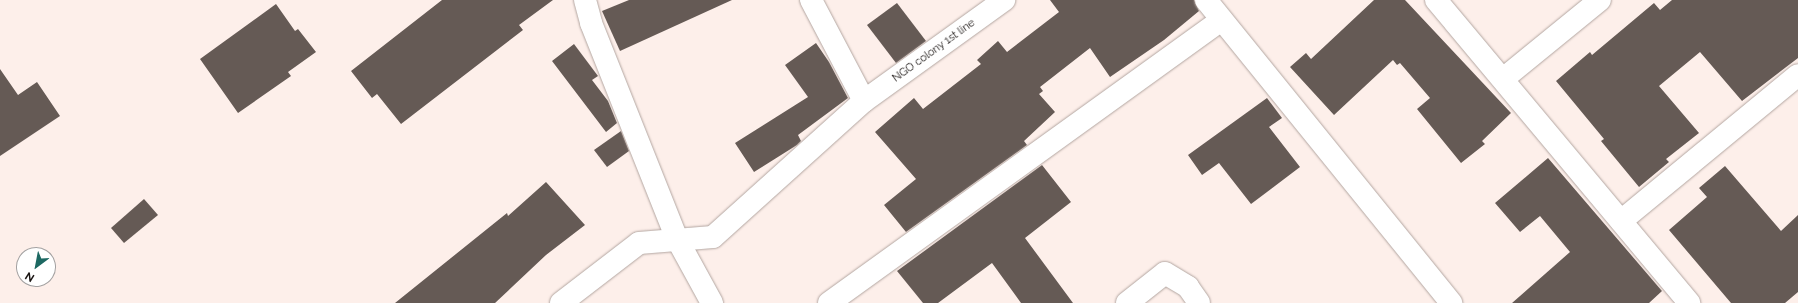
<!DOCTYPE html>
<html>
<head>
<meta charset="utf-8">
<style>
  body { margin:0 }
  #map { position:relative; width:1798px; height:303px; overflow:hidden; background:#fdefea; font-family:Raleway,sans-serif }
  div>[style] { position:absolute }
  [style*='--x'] { left:calc(var(--x)*1px); top:calc(var(--y)*1px); width:calc(var(--w)*1px); rotate:calc(var(--a)*1deg) }
  .building>* { inset:0; background:#655a55 }
  .roads { filter:drop-shadow(0 0 1px #b3a6a1) drop-shadow(0 0 1px #b3a6a1) }
  .street>* { height:22px; margin:-11px; padding:0 11px; transform-origin:11px; border-radius:11px; background:#fff }
  span { translate:-50% -50%; white-space:nowrap; text-align:center; line-height:1.15; -webkit-text-stroke:4px #fff; paint-order:stroke }
  .street-label { font-size:11px; color:#1a1513 }
  .north { position:absolute; left:16px; top:247px; width:40px; height:40px; box-sizing:border-box; background:#fff; border:1px solid #a3a1a1; border-radius:50%; rotate:212deg; font-size:11px; font-weight:700; line-height:16px; text-align:center; color:#1a1513 }
  .north::after { content:''; display:block; margin:auto; width:14px; height:18px; background:#1d6862; clip-path:polygon(50% 0,100% 100%,50% 72%,0 100%) }
</style>
</head>
<body>
<div id="map">
  <div class="building">
    <i style="clip-path:polygon(442px 0,553px 0,519px 25px,523px 30px,401px 124px,377px 94px,372px 98px,351px 71px)"></i>
    <i style="clip-path:polygon(629px 0,732px 0,620px 51px,602px 11px)"></i>
    <i style="clip-path:polygon(1050px 0,1194px 0,1199px 11px,1164px 40px,1110px 77px,1090px 48px,1040px 87px,1043px 91px,1039px 94px,1055px 112px,1024px 141px,1027px 145px,906px 232px,884px 205px,916px 179px,875px 132px,914px 98px,923px 109px,981px 64px,977px 60px,998px 41px,1007px 52px,1059px 12px)"></i>
    <i style="clip-path:polygon(1374px 0,1405px 0,1511px 113px,1482px 141px,1485px 144px,1461px 163px,1417px 109px,1430px 98px,1400px 63px,1397px 65px,1393px 60px,1334px 115px,1290px 67px,1306px 53px,1311px 59px)"></i>
    <i style="clip-path:polygon(1672px 0,1798px 0,1798px 58px,1742px 101px,1700px 52px,1659px 86px,1699px 133px,1666px 159px,1669px 162px,1639px 187px,1601px 141px,1604px 139px,1556px 81px,1590px 52px,1592px 55px,1654px 3px,1660px 10px)"></i>
    <i style="clip-path:polygon(897px 3px,926px 41px,896px 63px,867px 25px)"></i>
    <i style="clip-path:polygon(276px 4px,295px 31px,298px 29px,316px 52px,288px 72px,291px 76px,238px 113px,200px 59px)"></i>
    <i style="clip-path:polygon(816px 43px,829px 62px,848px 98px,798px 135px,801px 141px,797px 145px,754px 172px,735px 143px,808px 97px,785px 65px)"></i>
    <i style="clip-path:polygon(574px 44px,598px 76px,592px 80px,608px 101px,617px 123px,606px 132px,552px 61px)"></i>
    <i style="clip-path:polygon(0 69px,18px 95px,37px 82px,60px 116px,0 156px)"></i>
    <i style="clip-path:polygon(1267px 98px,1282px 118px,1269px 127px,1300px 167px,1251px 204px,1219px 163px,1202px 175px,1188px 155px)"></i>
    <i style="clip-path:polygon(621px 131px,629px 151px,607px 167px,594px 150px)"></i>
    <i style="clip-path:polygon(1548px 158px,1662px 291px,1649px 303px,1512px 303px,1570px 252px,1540px 216px,1520px 232px,1495px 203px)"></i>
    <i style="clip-path:polygon(1042px 165px,1071px 202px,1025px 238px,1073px 303px,1021px 303px,992px 263px,938px 303px,923px 303px,897px 271px)"></i>
    <i style="clip-path:polygon(1725px 166px,1781px 231px,1798px 215px,1798px 292px,1785px 303px,1731px 303px,1669px 230px,1707px 197px,1699px 188px)"></i>
    <i style="clip-path:polygon(546px 182px,585px 225px,546px 255px,495px 303px,395px 303px,507px 213px,508px 216px)"></i>
    <i style="clip-path:polygon(144px 199px,158px 215px,124px 243px,111px 228px)"></i>
  </div>
  <div class="roads">
    <div class="street">
      <i style="--x:585;--y:0;--w:24;--a:75"></i>
      <i style="--x:591;--y:23;--w:232;--a:68.3"></i>
      <i style="--x:677;--y:239;--w:73;--a:61.3"></i>
      <i style="--x:811;--y:0;--w:114;--a:62.3"></i>
      <i style="--x:1206;--y:0;--w:390;--a:51"></i>
      <i style="--x:1436;--y:0;--w:395;--a:50.1"></i>
      <i style="--x:1503;--y:79;--w:125;--a:-39.2"></i>
      <i style="--x:1621;--y:221;--w:229;--a:-39.5"></i>
      <i style="--x:561;--y:303;--w:98;--a:-37.6"></i>
      <i style="--x:639;--y:243;--w:74;--a:-4.6"></i>
      <i style="--x:713;--y:237;--w:203;--a:-42"></i>
      <i style="--x:864;--y:101;--w:173;--a:-35.8"></i>
      <i style="--x:829;--y:303;--w:484;--a:-35.8"></i>
      <i style="--x:1127;--y:303;--w:48;--a:-38.3"></i>
      <i style="--x:1165;--y:273;--w:27;--a:31"></i>
      <i style="--x:1188;--y:287;--w:19;--a:55"></i>
    </div>
  </div>
  <div class="street-label">
    <span style="left:934px;top:51px;rotate:-36deg">NGO colony 1st line</span>
  </div>
  <div class="north">N</div>
</div>
</body>
</html>
